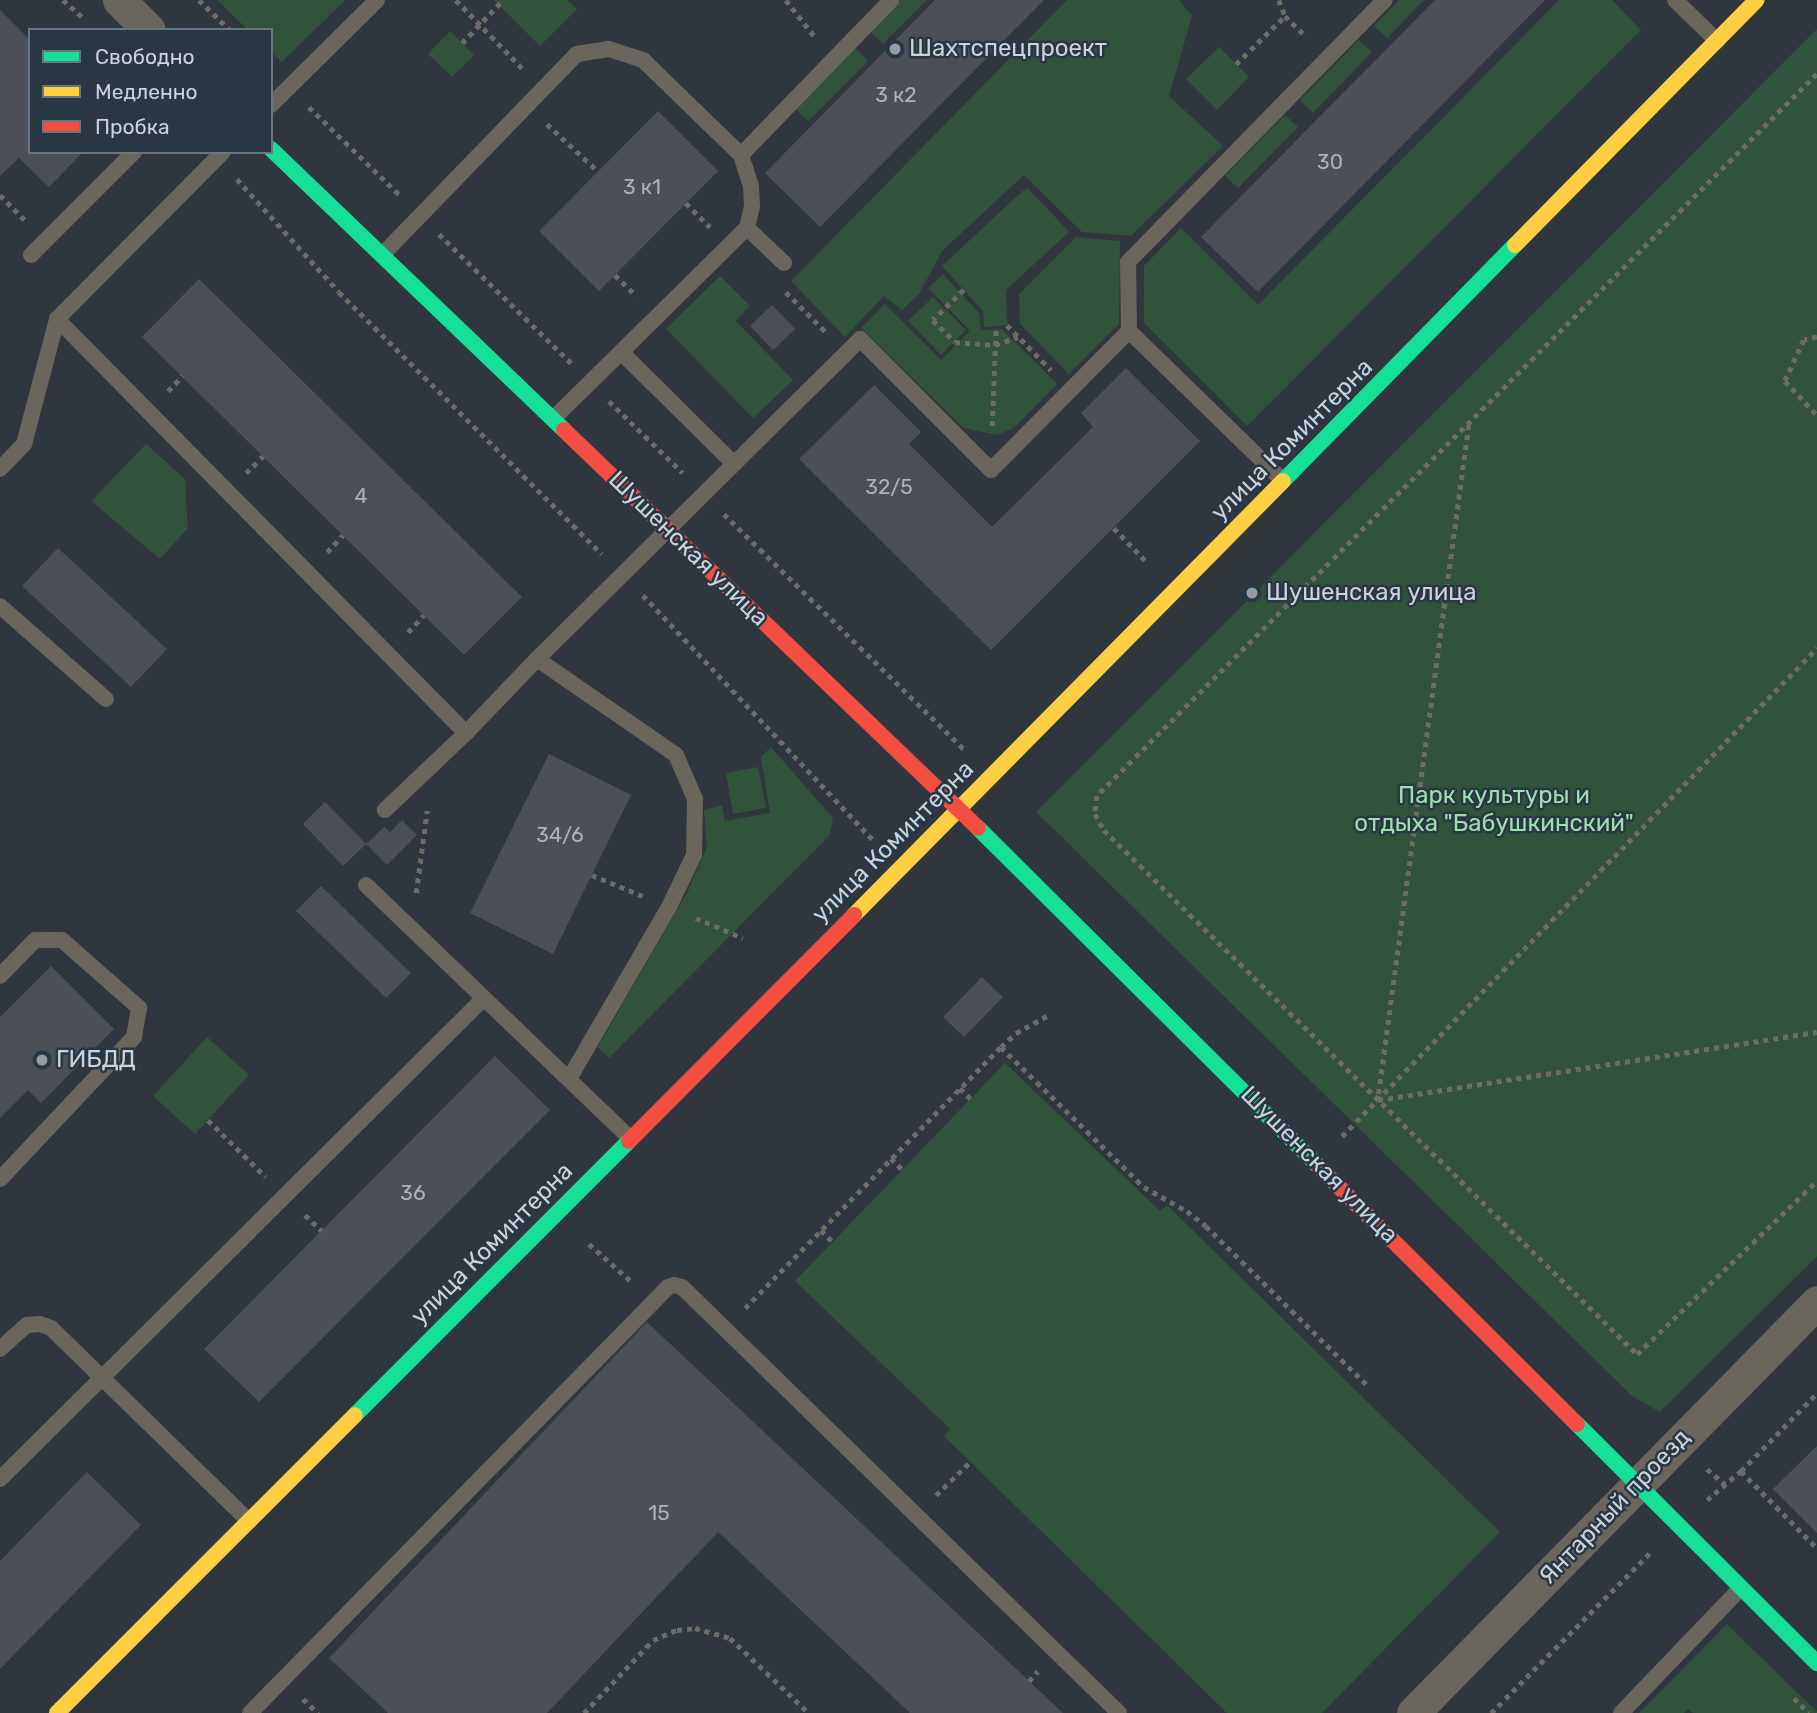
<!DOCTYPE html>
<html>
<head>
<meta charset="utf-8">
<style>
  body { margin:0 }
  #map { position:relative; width:1817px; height:1713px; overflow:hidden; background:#2f363d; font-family:Rubik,sans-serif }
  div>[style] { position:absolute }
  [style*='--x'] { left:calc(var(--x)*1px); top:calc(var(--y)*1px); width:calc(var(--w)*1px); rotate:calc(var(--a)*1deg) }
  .green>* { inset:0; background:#31533b }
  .building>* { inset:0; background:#4c5056 }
  .path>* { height:4.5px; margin-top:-2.25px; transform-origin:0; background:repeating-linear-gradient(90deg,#6e6c68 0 5px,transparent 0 10px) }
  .lane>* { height:16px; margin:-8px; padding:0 8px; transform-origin:8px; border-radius:8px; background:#6a655d }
  .street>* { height:33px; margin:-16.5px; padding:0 16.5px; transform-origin:16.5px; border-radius:16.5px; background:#6a655d }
  .fast>* { height:16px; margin:-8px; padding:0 8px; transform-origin:8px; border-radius:8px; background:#16e098 }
  .slow>* { height:16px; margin:-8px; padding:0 8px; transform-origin:8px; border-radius:8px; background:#ffcf43 }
  .jam>* { height:16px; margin:-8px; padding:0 8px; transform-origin:8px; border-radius:8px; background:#f24e42 }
  .dots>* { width:19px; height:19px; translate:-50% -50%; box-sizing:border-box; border:4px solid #293643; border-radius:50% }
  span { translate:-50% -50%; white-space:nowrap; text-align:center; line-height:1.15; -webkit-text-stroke:5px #293643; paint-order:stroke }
  .number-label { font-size:21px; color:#abb2ba }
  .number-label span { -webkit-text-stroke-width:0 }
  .poi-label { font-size:24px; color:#cbd3db }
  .left { translate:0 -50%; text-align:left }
  .street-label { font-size:24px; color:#cbd3db }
  .park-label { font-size:24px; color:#9fe1ae }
  .legend { position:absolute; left:28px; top:28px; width:245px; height:126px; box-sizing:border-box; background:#293643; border:2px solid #6a7580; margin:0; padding:9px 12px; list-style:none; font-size:21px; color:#cbd3db }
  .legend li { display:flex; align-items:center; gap:14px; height:35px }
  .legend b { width:35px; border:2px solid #6a7580 }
</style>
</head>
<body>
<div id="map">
  <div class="green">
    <i style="clip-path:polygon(217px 0,345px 0,282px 62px,271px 52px,271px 30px,248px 30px)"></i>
    <i style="clip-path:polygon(494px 0,567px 0,577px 9px,540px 46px)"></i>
    <i style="clip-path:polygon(901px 0,927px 0,883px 44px,870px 31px)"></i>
    <i style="clip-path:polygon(1067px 0,1179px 0,1192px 16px,1169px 96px,1223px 146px,1131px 236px,1082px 232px,1024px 175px,942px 251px,919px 294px,902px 310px,884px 296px,845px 337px,791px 281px)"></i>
    <i style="clip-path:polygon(1399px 0,1424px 0,1387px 38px,1374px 26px)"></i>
    <i style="clip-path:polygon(1559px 0,1612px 0,1641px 30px,1247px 426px,1144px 323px,1144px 266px,1181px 228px,1258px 305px)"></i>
    <i style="clip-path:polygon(1817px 29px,1817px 1256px,1660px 1412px,1633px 1397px,1036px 812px)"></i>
    <i style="clip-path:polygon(450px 31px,474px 55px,452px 77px,428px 54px)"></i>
    <i style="clip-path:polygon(1359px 40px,1372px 52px,1313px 113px,1300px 100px)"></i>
    <i style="clip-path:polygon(855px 47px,868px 61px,808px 121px,795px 108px)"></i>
    <i style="clip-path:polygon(1219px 47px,1249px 77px,1217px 110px,1186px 79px)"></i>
    <i style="clip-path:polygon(1285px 115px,1298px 127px,1238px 188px,1225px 176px)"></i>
    <i style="clip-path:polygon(1027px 187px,1069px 232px,1006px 290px,1007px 325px,984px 327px,983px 311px,942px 266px)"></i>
    <i style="clip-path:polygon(1076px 237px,1120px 241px,1119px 324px,1069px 374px,1020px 324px,1019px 294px)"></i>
    <i style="clip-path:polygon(943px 274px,979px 313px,981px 330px,1002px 329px,1057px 384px,1014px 428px,997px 435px,964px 428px,861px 328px,885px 304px,941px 360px,970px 331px,928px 288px)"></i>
    <i style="clip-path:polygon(720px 276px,750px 306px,736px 321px,793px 380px,753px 418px,666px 329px)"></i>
    <i style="clip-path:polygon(933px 297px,966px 330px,941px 355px,908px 321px)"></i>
    <i style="clip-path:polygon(146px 444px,185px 479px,188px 528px,160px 559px,91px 501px)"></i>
    <i style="clip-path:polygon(771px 747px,833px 818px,830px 835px,609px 1058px,598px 1047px,688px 891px,707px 847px,704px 810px,722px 805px,725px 821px,770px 813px,761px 757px)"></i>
    <i style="clip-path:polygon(758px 767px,766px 808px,733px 814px,726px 773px)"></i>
    <i style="clip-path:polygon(207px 1037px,249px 1075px,195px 1134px,153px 1096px)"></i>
    <i style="clip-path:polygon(1005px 1063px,1160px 1211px,1167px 1205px,1500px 1532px,1322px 1713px,1227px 1713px,944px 1436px,950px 1429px,795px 1281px)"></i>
    <i style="clip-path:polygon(1727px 1624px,1817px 1712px,1817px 1713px,1693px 1713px,1688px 1709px,1684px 1713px,1639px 1713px)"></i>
  </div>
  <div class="building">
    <i style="clip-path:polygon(935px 0,1044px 0,820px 227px,765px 173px)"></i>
    <i style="clip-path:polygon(1435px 0,1545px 0,1258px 292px,1201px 237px)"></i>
    <i style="clip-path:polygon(0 10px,30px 40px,30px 152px,83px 152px,49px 187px,19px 158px,0 176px)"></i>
    <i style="clip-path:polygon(658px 111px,718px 171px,599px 291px,539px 231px)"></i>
    <i style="clip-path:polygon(199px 279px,522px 597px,464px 655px,142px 337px)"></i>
    <i style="clip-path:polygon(772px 305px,795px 329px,773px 350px,750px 326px)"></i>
    <i style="clip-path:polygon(1126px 368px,1200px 441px,991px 650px,799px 459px,874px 385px,921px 432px,909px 444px,992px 527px,1093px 427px,1081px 413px)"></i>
    <i style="clip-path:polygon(58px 548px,167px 649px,131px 687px,22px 586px)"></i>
    <i style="clip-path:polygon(549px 754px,631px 795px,553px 954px,470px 913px)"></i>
    <i style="clip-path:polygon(325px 802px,366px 844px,343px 866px,303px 824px)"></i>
    <i style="clip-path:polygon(402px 820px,417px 835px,387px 865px,366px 844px,384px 827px,390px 832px)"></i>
    <i style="clip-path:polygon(321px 886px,411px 973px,386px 998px,296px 911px)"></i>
    <i style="clip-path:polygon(51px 966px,114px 1029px,41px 1103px,28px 1090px,0 1118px,0 1017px)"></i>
    <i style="clip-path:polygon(982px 977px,1003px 997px,964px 1037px,943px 1017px)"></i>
    <i style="clip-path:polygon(495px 1056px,550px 1110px,259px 1402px,204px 1349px)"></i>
    <i style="clip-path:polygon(647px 1322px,944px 1601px,1063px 1713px,910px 1713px,718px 1532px,547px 1713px,388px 1713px,329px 1658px)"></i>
    <i style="clip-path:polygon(1817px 1446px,1817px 1533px,1773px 1489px)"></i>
    <i style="clip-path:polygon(87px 1472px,141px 1525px,0 1669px,0 1561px)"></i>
  </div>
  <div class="path">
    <i style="--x:63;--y:0;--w:30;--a:41"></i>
    <i style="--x:199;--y:0;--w:43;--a:44.1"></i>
    <i style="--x:456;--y:0;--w:96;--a:45.8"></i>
    <i style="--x:786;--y:0;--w:47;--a:51.9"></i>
    <i style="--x:1279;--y:0;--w:17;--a:69"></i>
    <i style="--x:1285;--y:16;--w:30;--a:44"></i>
    <i style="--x:462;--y:43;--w:59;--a:-46.4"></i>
    <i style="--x:1236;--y:64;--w:69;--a:-44.4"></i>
    <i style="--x:1817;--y:74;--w:1020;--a:134.92"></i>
    <i style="--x:1097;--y:796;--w:18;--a:96"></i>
    <i style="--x:1095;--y:814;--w:18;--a:61"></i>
    <i style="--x:1104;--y:830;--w:747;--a:44.51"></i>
    <i style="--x:1637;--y:1354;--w:250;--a:-43.9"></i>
    <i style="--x:309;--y:107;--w:128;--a:44.1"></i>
    <i style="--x:547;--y:124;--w:69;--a:42.7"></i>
    <i style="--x:237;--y:179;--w:152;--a:47.9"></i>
    <i style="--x:339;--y:292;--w:371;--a:44.9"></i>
    <i style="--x:0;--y:195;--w:38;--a:45"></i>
    <i style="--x:686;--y:203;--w:34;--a:45"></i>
    <i style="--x:439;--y:234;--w:185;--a:44.3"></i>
    <i style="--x:615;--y:275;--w:30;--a:44"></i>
    <i style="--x:964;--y:290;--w:43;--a:135.9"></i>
    <i style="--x:933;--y:320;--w:31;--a:45"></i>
    <i style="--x:955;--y:342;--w:40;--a:4.3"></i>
    <i style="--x:995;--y:345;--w:24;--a:-19"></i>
    <i style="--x:786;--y:292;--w:58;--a:45"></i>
    <i style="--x:1007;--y:325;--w:63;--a:45.6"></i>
    <i style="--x:1817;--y:337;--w:13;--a:167"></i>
    <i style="--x:1804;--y:340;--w:45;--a:114.9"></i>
    <i style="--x:1785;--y:381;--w:47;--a:46.7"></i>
    <i style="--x:168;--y:391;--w:21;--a:-47"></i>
    <i style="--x:609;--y:401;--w:103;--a:44.2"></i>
    <i style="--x:1469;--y:425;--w:681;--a:97.68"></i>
    <i style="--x:1378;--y:1100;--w:444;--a:-8.8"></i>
    <i style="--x:992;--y:426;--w:100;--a:-87.7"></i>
    <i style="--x:246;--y:473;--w:24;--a:-45"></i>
    <i style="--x:724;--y:514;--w:337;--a:44.4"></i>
    <i style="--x:1114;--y:528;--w:46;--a:45.9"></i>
    <i style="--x:327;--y:552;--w:23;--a:-47"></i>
    <i style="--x:643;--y:595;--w:337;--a:46.8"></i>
    <i style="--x:408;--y:632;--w:23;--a:-47"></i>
    <i style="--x:592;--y:875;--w:55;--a:22.4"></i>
    <i style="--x:416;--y:893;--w:83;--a:-82.4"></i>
    <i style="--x:696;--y:918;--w:51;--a:23.1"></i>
    <i style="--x:1001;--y:1047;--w:21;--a:-43"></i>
    <i style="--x:1016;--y:1033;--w:35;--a:-29"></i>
    <i style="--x:960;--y:1088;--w:16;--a:45"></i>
    <i style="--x:208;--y:1120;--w:81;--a:44.5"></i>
    <i style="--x:1342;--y:1136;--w:681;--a:-45.77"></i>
    <i style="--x:891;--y:1158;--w:17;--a:45"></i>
    <i style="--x:305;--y:1215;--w:23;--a:43"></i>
    <i style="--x:821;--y:1230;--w:17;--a:45"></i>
    <i style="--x:589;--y:1244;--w:57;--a:41.5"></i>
    <i style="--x:745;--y:1308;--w:366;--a:-45.6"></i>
    <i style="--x:1001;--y:1047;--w:200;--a:44.4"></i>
    <i style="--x:1144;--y:1187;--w:49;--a:29.2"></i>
    <i style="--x:1187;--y:1211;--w:24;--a:38"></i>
    <i style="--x:1206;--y:1226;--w:229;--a:44.6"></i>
    <i style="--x:1707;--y:1469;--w:23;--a:40"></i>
    <i style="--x:1741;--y:1471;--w:108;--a:45.4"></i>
    <i style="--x:936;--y:1495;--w:47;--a:-44.1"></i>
    <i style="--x:1707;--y:1500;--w:45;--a:-40.5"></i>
    <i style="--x:1741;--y:1471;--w:109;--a:-45.7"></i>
    <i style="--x:1029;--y:1681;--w:13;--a:-48"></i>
    <i style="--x:1794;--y:1698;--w:21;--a:45"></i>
    <i style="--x:303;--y:1699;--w:21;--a:43"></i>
    <i style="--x:584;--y:1713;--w:100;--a:-46.6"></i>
    <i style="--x:653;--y:1640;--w:26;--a:-23"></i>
    <i style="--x:677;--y:1630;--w:18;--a:-6"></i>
    <i style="--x:695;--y:1628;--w:36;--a:16"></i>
    <i style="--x:730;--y:1638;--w:109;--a:43.5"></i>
    <i style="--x:1491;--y:1713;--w:227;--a:-45.2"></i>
  </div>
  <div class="lane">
    <i style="--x:1675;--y:0;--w:59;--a:44.3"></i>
    <i style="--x:271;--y:105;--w:149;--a:-44.7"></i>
    <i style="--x:747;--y:228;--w:51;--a:43.4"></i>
    <i style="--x:31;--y:255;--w:146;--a:-45"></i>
    <i style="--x:382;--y:255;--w:280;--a:-45.9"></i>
    <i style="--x:577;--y:54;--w:32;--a:-9"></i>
    <i style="--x:609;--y:49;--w:36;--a:18"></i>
    <i style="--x:643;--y:60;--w:136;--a:44.1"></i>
    <i style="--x:57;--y:319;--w:582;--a:45.35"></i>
    <i style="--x:466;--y:733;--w:112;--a:136.5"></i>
    <i style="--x:1129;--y:331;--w:215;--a:44.2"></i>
    <i style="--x:621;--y:352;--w:159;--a:44.7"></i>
    <i style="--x:553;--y:419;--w:272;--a:-44.6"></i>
    <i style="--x:747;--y:228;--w:23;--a:-77"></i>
    <i style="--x:752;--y:206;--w:20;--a:-93"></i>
    <i style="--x:751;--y:186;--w:33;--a:-108"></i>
    <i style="--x:741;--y:155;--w:216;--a:-45.9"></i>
    <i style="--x:0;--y:469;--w:35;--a:-46"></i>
    <i style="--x:24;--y:444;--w:129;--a:-75.2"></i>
    <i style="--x:57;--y:319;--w:235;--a:-45.2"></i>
    <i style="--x:0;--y:606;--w:141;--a:41.3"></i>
    <i style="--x:537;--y:659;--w:169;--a:34.6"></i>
    <i style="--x:676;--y:755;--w:48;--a:66.6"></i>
    <i style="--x:695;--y:799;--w:56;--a:91"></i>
    <i style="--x:694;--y:855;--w:58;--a:115.7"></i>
    <i style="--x:669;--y:907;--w:199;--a:120.2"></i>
    <i style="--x:466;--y:733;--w:103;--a:-46.2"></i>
    <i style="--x:537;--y:659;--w:455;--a:-44.7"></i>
    <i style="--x:860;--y:339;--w:185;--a:45"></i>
    <i style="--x:991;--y:470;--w:196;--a:-45.2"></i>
    <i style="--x:1129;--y:331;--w:69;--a:-90.8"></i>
    <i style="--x:1128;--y:262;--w:367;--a:-45.6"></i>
    <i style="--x:366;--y:885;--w:366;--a:43.8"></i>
    <i style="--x:0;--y:976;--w:50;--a:-45.8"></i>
    <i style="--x:35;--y:940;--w:27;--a:0"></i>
    <i style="--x:62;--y:940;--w:103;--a:41.4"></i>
    <i style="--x:139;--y:1008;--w:29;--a:100"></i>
    <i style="--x:134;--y:1037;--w:195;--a:133.3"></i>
    <i style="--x:0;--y:1349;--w:36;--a:-42"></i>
    <i style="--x:27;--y:1325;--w:13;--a:-4"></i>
    <i style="--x:40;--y:1324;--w:12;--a:20"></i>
    <i style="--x:51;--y:1328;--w:277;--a:44.3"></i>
    <i style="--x:0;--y:1479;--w:682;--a:-44.82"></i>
    <i style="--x:250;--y:1713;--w:597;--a:-45.54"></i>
    <i style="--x:668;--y:1287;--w:6;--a:-18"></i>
    <i style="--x:674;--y:1285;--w:8;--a:14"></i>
    <i style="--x:682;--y:1287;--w:610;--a:44.27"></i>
    <i style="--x:1621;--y:1713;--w:173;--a:-46.2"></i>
  </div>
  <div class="street">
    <i style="--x:119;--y:0;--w:42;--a:45"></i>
    <i style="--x:1413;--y:1713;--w:576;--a:-45.49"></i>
  </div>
  <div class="fast">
    <i style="--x:271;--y:149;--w:406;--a:43.8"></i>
    <i style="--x:1283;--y:481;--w:331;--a:-45.5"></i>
    <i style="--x:978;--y:828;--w:478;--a:44.8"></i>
    <i style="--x:355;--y:1415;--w:387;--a:-45"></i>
    <i style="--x:1577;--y:1424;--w:339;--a:44.9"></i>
  </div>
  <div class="slow">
    <i style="--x:1515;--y:245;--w:344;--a:-45.4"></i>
    <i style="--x:854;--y:915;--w:610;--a:-45.33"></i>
    <i style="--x:57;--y:1713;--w:421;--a:-45"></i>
  </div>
  <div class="jam">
    <i style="--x:564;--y:430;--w:574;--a:43.87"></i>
    <i style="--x:629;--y:1141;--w:319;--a:-45.1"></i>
    <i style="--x:1317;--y:1165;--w:367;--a:44.9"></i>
  </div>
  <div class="dots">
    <i style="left:895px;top:49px;background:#949ca4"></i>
    <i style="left:1252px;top:593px;background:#949ca4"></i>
    <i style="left:42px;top:1060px;background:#949ca4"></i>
  </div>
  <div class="number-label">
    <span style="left:896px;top:95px">3 к2</span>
    <span style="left:1330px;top:162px">30</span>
    <span style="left:642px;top:187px">3 к1</span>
    <span style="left:889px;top:487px">32/5</span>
    <span style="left:361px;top:496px">4</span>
    <span style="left:560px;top:835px">34/6</span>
    <span style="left:413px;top:1193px">36</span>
    <span style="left:659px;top:1513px">15</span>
  </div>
  <div class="poi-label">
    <span class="left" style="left:909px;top:49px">Шахтспецпроект</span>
    <span class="left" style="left:1266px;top:593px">Шушенская улица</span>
    <span class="left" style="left:56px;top:1060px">ГИБДД</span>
  </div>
  <div class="street-label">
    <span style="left:1292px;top:440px;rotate:-45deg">улица Коминтерна</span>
    <span style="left:688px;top:549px;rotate:44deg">Шушенская улица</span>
    <span style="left:893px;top:842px;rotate:-45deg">улица Коминтерна</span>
    <span style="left:1319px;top:1165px;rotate:45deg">Шушенская улица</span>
    <span style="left:492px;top:1244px;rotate:-45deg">улица Коминтерна</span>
    <span style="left:1615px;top:1507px;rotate:-46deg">Янтарный проезд</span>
  </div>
  <div class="park-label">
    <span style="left:1494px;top:810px">Парк культуры и<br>отдыха "Бабушкинский"</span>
  </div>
  <ul class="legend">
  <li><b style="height:9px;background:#16e098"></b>Свободно</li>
  <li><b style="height:9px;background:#ffcf43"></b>Медленно</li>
  <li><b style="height:9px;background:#f24e42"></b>Пробка</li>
  </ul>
</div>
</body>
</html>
